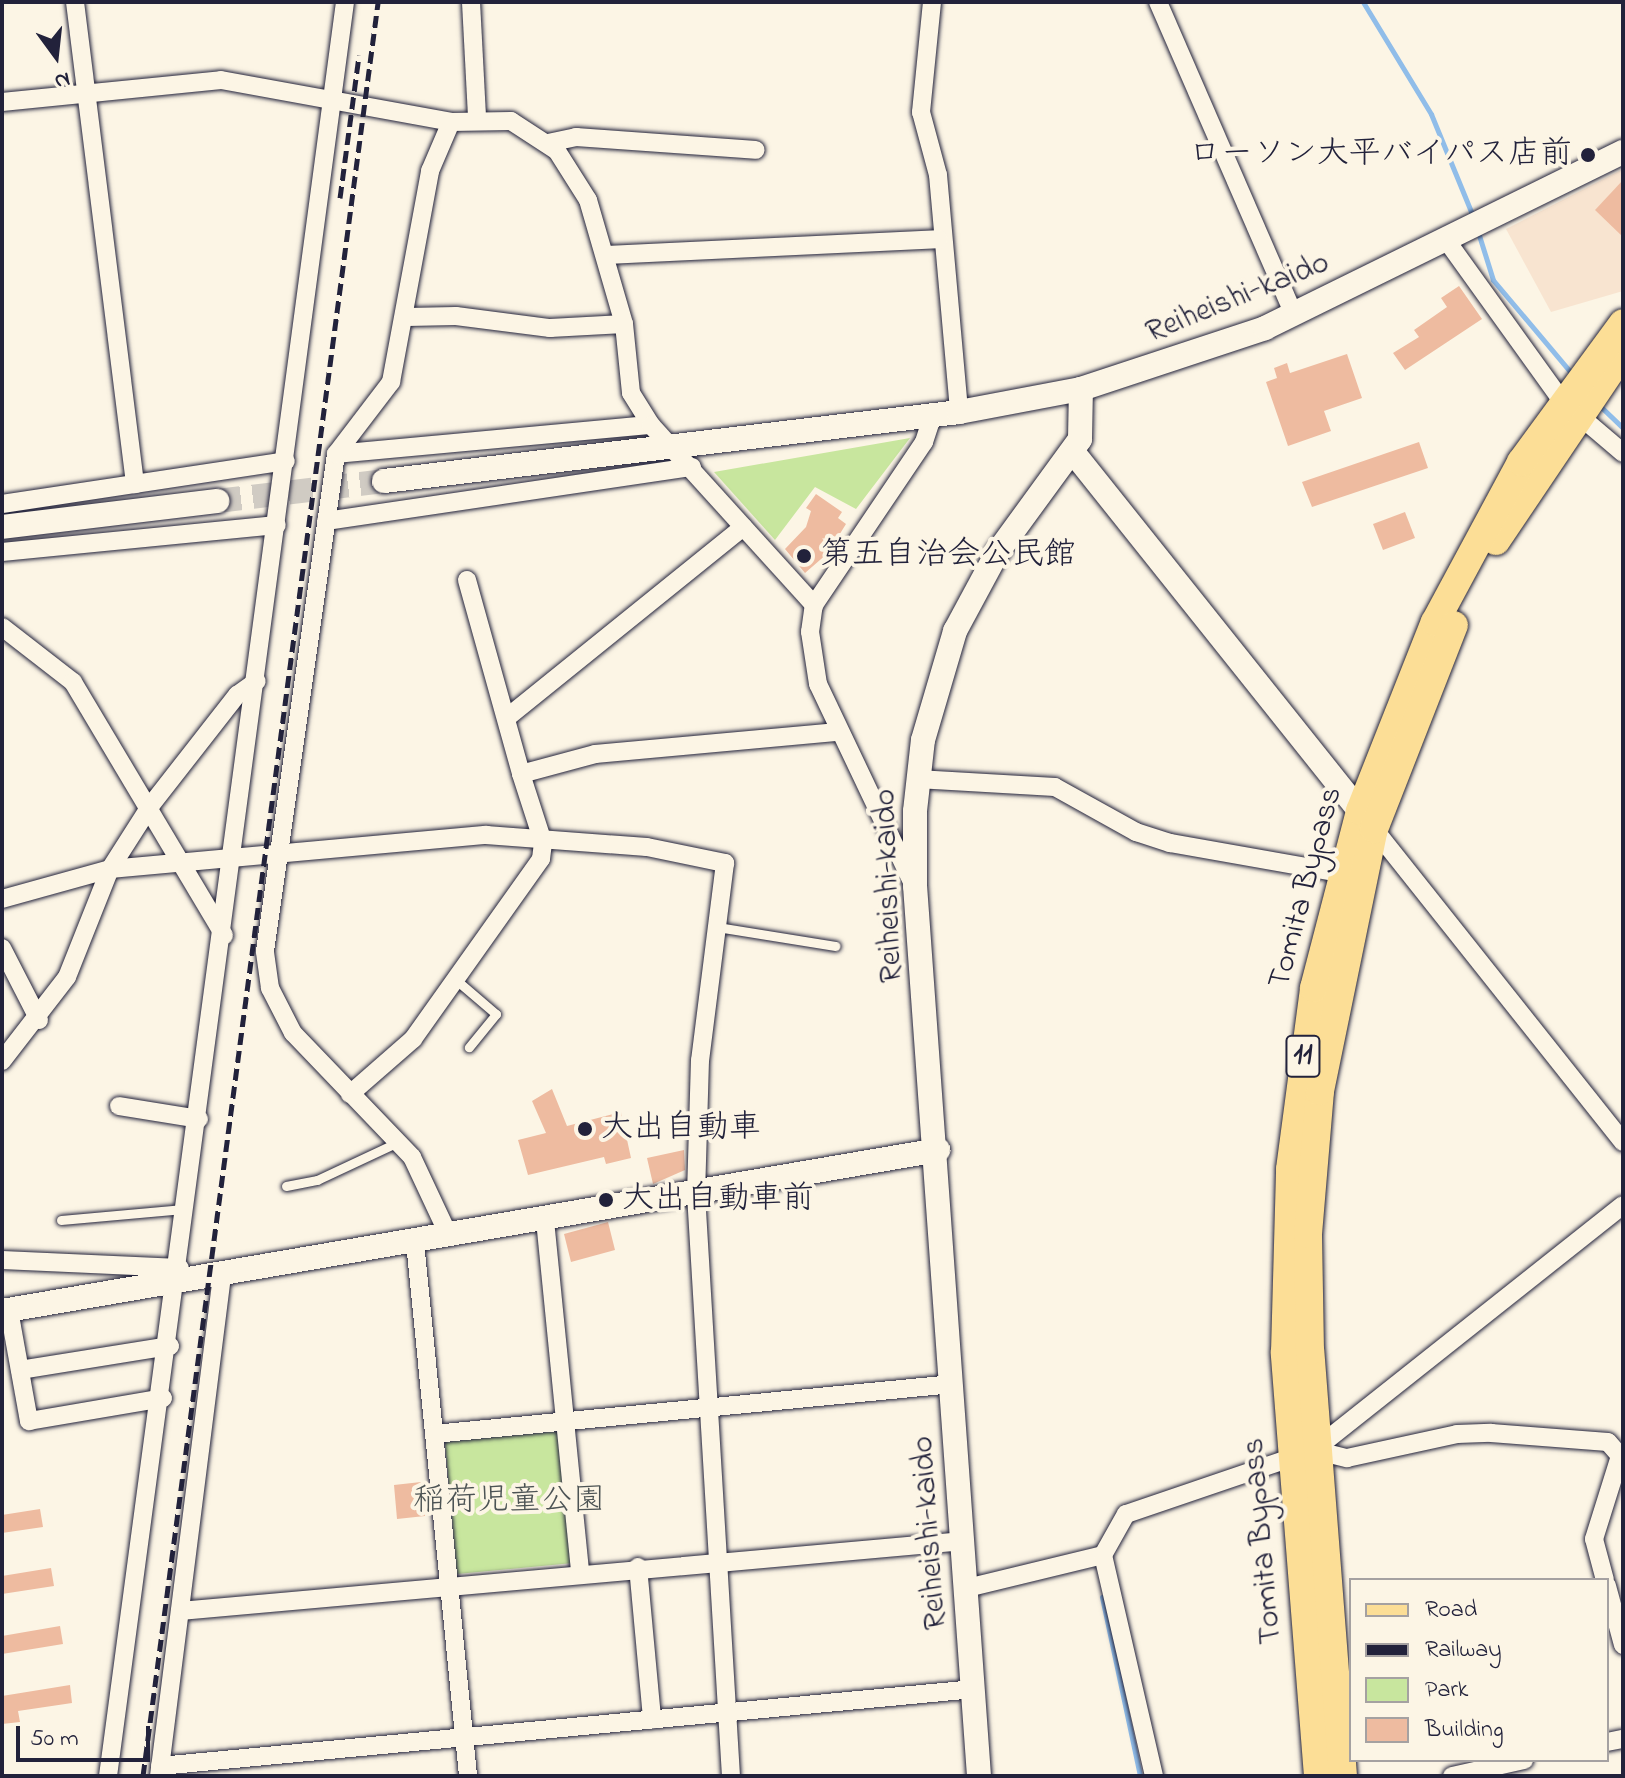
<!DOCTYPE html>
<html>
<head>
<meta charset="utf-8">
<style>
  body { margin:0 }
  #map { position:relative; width:1625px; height:1778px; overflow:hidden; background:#fcf5e5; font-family:"Indie Flower","Klee One",sans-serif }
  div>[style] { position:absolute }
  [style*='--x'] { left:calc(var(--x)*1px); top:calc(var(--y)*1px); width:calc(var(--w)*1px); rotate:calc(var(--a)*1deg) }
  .built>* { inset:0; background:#f8e4d0 }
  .green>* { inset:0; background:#c8e69e }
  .stream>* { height:5px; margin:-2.5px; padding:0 2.5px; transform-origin:2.5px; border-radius:2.5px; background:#90bde9 }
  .building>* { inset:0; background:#eebba0 }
  .secondary-tunnel>* { height:24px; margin-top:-12px; transform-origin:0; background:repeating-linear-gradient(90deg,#d0cbc3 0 24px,transparent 0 36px) }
  .roads { filter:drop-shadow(0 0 2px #22223b) drop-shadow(0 0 2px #22223b) }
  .lane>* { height:9px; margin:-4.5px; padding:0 4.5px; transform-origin:4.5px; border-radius:4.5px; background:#fcf5e5 }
  .street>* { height:18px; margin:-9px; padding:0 9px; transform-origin:9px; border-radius:9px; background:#fcf5e5 }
  .secondary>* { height:24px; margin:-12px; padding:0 12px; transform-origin:12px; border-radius:12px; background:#fcf5e5 }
  .primary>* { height:28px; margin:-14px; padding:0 14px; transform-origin:14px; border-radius:14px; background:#fcde96 }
  .rail>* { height:5px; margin-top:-2.5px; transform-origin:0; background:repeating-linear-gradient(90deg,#22223b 0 12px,transparent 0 18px) }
  .dots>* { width:22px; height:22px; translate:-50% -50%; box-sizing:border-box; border:4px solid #fcf5e5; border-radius:50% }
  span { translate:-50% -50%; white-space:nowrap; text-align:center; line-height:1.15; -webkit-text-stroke:8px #fcf5e5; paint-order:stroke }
  .shield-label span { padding:2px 6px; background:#fcf5e5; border:2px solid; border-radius:6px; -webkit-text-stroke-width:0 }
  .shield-label { font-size:30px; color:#22223b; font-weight:700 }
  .poi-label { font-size:32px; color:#22223b }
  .right { translate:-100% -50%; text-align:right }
  .left { translate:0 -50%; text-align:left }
  .street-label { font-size:32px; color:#22223b }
  .park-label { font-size:32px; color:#4c5354 }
  .frame { position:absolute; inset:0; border:4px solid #22223b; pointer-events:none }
  .legend { position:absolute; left:1349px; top:1578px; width:260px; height:184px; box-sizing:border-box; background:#fcf5e5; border:2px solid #a5a1a1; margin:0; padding:10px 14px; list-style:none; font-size:24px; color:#22223b }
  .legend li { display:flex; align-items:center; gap:16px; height:40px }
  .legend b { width:40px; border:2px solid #a5a1a1 }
  .north { position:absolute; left:16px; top:16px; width:80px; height:80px; -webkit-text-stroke:6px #fcf5e5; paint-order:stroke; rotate:165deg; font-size:22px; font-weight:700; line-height:32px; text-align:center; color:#22223b }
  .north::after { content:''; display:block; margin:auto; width:28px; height:36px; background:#22223b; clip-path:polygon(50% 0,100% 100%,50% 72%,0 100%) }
  .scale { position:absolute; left:16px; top:1726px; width:134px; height:36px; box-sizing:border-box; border:4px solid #22223b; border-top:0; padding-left:10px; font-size:24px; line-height:28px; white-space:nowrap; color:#22223b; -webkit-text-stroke:6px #fcf5e5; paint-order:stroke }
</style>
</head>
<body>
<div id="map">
  <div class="built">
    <i style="clip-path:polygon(1623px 169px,1623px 291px,1551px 312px,1506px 229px)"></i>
  </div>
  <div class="green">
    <i style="clip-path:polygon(910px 438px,856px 509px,815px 487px,775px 540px,714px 472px)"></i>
    <i style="clip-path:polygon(561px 1431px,573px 1563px,457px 1574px,445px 1442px)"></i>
  </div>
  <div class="stream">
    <i style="--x:1363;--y:2;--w:131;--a:58.7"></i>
    <i style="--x:1431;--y:114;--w:113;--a:67.7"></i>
    <i style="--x:1478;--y:232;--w:50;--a:72.6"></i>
    <i style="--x:1493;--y:280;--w:124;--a:49.9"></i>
    <i style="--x:1598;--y:404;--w:35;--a:44"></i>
    <i style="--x:1102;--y:1597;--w:183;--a:78"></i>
  </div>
  <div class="building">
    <i style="clip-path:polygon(1623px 180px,1623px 237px,1595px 210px)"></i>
    <i style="clip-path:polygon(1459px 286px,1482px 319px,1405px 370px,1393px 353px,1419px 337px,1414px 330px,1447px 307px,1441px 298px)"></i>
    <i style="clip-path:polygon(1347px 354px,1362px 398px,1324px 411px,1331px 431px,1288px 446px,1266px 382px,1277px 378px,1274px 368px,1287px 363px,1290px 373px)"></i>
    <i style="clip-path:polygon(1419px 442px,1428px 468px,1312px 507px,1302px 482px)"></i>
    <i style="clip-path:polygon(816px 494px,842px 512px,838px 518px,846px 524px,828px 553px,805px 573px,785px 549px,806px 527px,811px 511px,806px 508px)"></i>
    <i style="clip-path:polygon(1405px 512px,1415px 538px,1383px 550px,1373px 524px)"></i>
    <i style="clip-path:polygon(552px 1089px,567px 1126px,621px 1112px,631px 1158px,606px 1164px,604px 1157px,528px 1175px,518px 1140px,546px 1133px,532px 1101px)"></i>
    <i style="clip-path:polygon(684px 1150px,685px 1170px,653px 1184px,647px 1158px)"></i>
    <i style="clip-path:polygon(608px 1222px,615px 1250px,571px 1262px,564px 1234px)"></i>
    <i style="clip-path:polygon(421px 1482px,425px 1516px,397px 1519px,394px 1485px)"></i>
    <i style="clip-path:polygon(40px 1509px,43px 1527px,2px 1533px,2px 1515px)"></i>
    <i style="clip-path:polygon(51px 1568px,54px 1586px,2px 1594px,2px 1576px)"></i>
    <i style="clip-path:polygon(60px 1626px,63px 1644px,2px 1654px,2px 1636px)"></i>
    <i style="clip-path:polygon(70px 1685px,72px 1703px,18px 1711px,20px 1722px,2px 1724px,2px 1696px)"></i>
  </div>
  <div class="secondary-tunnel">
    <i style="--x:217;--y:501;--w:168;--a:-6.8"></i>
  </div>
  <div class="roads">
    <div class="lane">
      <i style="--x:717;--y:927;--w:120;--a:9.1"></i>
      <i style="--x:455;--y:979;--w:54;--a:40.5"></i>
      <i style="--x:496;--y:1014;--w:43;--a:129.3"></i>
      <i style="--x:286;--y:1186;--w:32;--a:-11"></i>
      <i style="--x:317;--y:1180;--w:89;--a:-25.1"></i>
      <i style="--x:61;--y:1220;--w:123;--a:-5.1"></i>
    </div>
    <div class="street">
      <i style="--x:75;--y:2;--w:486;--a:82.9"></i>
      <i style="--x:471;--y:2;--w:115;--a:87"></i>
      <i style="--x:932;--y:2;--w:111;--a:95.7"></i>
      <i style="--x:921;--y:112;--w:65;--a:74.9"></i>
      <i style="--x:938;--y:175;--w:238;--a:84.9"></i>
      <i style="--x:1158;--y:2;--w:341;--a:66.5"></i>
      <i style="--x:2;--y:102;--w:220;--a:-5.7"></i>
      <i style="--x:221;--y:80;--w:234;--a:10.3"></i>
      <i style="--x:548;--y:143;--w:29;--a:-12"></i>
      <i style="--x:576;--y:137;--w:180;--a:4.1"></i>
      <i style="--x:1447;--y:241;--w:197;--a:54.3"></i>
      <i style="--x:1562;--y:401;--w:80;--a:40.4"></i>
      <i style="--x:605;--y:255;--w:334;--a:-2.7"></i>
      <i style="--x:407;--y:317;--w:49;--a:-1.2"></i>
      <i style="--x:456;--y:316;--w:95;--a:7.3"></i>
      <i style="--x:550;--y:328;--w:74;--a:-3.1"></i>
      <i style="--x:336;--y:454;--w:316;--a:-5.3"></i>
      <i style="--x:2;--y:504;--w:287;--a:-8.6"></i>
      <i style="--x:326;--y:521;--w:370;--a:-8.4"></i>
      <i style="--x:2;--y:552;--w:276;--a:-5.6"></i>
      <i style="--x:467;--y:580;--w:201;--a:74.4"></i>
      <i style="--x:2;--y:627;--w:90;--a:37.8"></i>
      <i style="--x:73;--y:682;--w:295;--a:59.2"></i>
      <i style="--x:509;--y:716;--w:301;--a:-38.9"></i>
      <i style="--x:917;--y:779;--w:138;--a:3.3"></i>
      <i style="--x:1055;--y:787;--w:93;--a:29.1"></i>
      <i style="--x:1136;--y:832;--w:36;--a:18"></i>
      <i style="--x:1170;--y:843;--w:173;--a:10"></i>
      <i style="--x:1374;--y:829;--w:400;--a:51.5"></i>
      <i style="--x:913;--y:884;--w:221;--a:-115.4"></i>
      <i style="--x:818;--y:684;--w:53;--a:-98.7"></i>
      <i style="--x:810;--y:632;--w:27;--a:-82"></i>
      <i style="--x:814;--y:605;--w:197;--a:-56"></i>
      <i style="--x:924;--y:442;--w:28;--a:-72"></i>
      <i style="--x:2;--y:899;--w:112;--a:-15.5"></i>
      <i style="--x:110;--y:869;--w:378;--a:-5.2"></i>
      <i style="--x:486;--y:835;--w:161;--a:4.3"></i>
      <i style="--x:647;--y:847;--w:80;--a:11.6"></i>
      <i style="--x:725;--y:863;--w:199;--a:97.2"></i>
      <i style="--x:700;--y:1060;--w:134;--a:91.7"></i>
      <i style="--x:696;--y:1194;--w:583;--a:86.56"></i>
      <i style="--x:2;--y:948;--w:81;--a:62.8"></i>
      <i style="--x:2;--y:1061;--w:106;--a:-52.3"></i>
      <i style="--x:67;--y:977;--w:116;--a:-68.3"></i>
      <i style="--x:110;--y:869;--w:76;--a:-57.4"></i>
      <i style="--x:151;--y:805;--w:140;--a:-52"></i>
      <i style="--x:237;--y:695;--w:24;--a:-35"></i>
      <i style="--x:350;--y:1094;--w:84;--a:-41.1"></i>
      <i style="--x:413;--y:1039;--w:221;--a:-54.6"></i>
      <i style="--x:541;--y:859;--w:17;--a:-83"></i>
      <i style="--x:543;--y:842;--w:71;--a:-107.9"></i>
      <i style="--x:521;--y:774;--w:77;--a:-15.1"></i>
      <i style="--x:595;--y:754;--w:244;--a:-5.2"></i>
      <i style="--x:119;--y:1106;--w:81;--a:9.2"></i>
      <i style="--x:545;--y:1220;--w:354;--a:84.3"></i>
      <i style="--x:449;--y:1236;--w:87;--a:-115.1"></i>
      <i style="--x:412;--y:1157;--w:172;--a:-133.8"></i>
      <i style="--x:293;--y:1033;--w:51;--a:-117.1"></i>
      <i style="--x:270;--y:988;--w:37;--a:-98"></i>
      <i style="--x:265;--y:951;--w:502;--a:-81.87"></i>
      <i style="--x:336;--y:454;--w:91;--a:-52.6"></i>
      <i style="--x:391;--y:382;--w:215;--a:-79.5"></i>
      <i style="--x:430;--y:171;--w:53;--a:-66.8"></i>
      <i style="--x:451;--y:122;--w:60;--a:-1"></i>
      <i style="--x:511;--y:121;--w:55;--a:33.1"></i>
      <i style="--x:557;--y:151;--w:58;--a:57.7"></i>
      <i style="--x:588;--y:200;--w:129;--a:73.8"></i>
      <i style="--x:624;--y:324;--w:69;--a:84.2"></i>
      <i style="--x:631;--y:393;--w:38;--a:58"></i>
      <i style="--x:651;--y:425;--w:243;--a:47.8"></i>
      <i style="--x:415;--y:1242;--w:537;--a:84.33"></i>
      <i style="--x:2;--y:1260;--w:178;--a:2.6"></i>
      <i style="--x:9;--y:1310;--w:113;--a:79.8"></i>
      <i style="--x:29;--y:1421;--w:136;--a:-9.7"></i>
      <i style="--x:20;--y:1370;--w:152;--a:-9.1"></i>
      <i style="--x:434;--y:1434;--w:521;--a:-5.5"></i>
      <i style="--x:1314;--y:1450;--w:34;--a:14"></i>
      <i style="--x:1347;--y:1458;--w:113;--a:-12.3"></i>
      <i style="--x:1457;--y:1434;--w:34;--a:-2"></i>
      <i style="--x:1491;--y:1433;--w:117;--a:4.4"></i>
      <i style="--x:1608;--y:1442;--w:18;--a:49"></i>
      <i style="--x:1620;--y:1456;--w:87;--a:107.4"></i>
      <i style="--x:1594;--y:1539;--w:42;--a:75"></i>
      <i style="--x:638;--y:1567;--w:153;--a:84.7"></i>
      <i style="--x:1607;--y:1586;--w:61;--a:74.8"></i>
      <i style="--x:967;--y:1588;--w:140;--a:-13.6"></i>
      <i style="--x:180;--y:1611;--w:787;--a:-5.1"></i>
      <i style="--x:1607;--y:1742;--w:16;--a:-11"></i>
      <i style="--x:160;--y:1766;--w:818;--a:-5.4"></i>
      <i style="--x:108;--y:1776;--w:1790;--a:-82.39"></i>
      <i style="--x:159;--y:1776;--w:504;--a:-82.82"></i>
      <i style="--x:1154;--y:1776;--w:227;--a:-103"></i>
      <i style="--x:1103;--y:1555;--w:47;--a:-60.7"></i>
      <i style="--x:1126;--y:1514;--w:199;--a:-18.8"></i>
      <i style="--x:1314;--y:1450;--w:394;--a:-38.4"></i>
      <i style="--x:1452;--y:1776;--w:74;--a:-12.5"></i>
    </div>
    <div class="secondary">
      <i style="--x:1073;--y:452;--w:476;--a:51.4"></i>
      <i style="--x:384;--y:481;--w:579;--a:-6.84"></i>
      <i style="--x:959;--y:412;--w:124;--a:-10.7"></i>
      <i style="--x:1081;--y:389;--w:194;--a:-18.3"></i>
      <i style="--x:1265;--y:328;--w:399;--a:-26.2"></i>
      <i style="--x:2;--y:527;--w:217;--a:-6.9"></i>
      <i style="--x:2;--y:1311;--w:950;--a:-9.76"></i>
      <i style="--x:979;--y:1776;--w:892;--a:-94.11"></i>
      <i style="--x:915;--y:886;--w:75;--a:-90"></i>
      <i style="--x:915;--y:811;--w:71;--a:-83.6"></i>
      <i style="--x:923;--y:740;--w:114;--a:-73.6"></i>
      <i style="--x:955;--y:631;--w:89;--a:-61.7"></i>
      <i style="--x:997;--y:553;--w:141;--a:-53.9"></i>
      <i style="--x:1080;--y:439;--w:50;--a:-88.9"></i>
    </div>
    <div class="primary">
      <i style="--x:1496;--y:541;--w:227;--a:-56"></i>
      <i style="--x:1318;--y:1776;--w:425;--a:-94.5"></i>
      <i style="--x:1285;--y:1352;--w:183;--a:-88.4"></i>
      <i style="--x:1290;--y:1169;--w:183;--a:-82.4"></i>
      <i style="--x:1314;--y:988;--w:183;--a:-75.4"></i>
      <i style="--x:1360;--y:811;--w:203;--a:-68.4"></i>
      <i style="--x:1435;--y:622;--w:182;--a:-61.7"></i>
      <i style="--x:1521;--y:462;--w:172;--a:-53.7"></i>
      <i style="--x:1343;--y:1776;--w:426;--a:-94.4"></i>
      <i style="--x:1310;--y:1351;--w:117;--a:-91"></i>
      <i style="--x:1308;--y:1234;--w:144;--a:-85.2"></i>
      <i style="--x:1320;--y:1091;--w:268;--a:-78.4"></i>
      <i style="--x:1374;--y:829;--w:219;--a:-68.6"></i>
    </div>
  </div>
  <div class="rail">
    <i style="--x:340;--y:198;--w:144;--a:-82.4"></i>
    <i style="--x:143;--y:1776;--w:1789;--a:-82.45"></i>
  </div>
  <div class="dots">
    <i style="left:1588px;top:155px;background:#22223b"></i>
    <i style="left:804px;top:556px;background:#22223b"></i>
    <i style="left:585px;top:1129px;background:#22223b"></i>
    <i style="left:606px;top:1200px;background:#22223b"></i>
  </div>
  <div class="shield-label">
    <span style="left:1303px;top:1056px">11</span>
  </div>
  <div class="poi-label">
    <span class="right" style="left:1572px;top:155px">ローソン大平バイパス店前</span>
    <span class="left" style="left:820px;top:556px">第五自治会公民館</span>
    <span class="left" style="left:601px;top:1129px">大出自動車</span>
    <span class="left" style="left:622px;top:1200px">大出自動車前</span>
  </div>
  <div class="street-label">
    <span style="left:1238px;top:299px;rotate:-22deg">Reiheishi-kaido</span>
    <span style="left:890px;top:886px;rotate:-92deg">Reiheishi-kaido</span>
    <span style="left:1307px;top:888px;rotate:-75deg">Tomita Bypass</span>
    <span style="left:931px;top:1533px;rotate:-94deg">Reiheishi-kaido</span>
    <span style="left:1264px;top:1541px;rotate:-95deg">Tomita Bypass</span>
  </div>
  <div class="park-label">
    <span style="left:509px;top:1502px">稲荷児童公園</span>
  </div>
  <div class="frame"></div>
  <ul class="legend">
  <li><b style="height:10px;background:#fcde96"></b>Road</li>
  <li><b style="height:10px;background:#22223b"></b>Railway</li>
  <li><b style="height:22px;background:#c8e69e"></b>Park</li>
  <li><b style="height:22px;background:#eebba0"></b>Building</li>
  </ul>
  <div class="north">N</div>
  <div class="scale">50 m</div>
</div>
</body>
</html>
